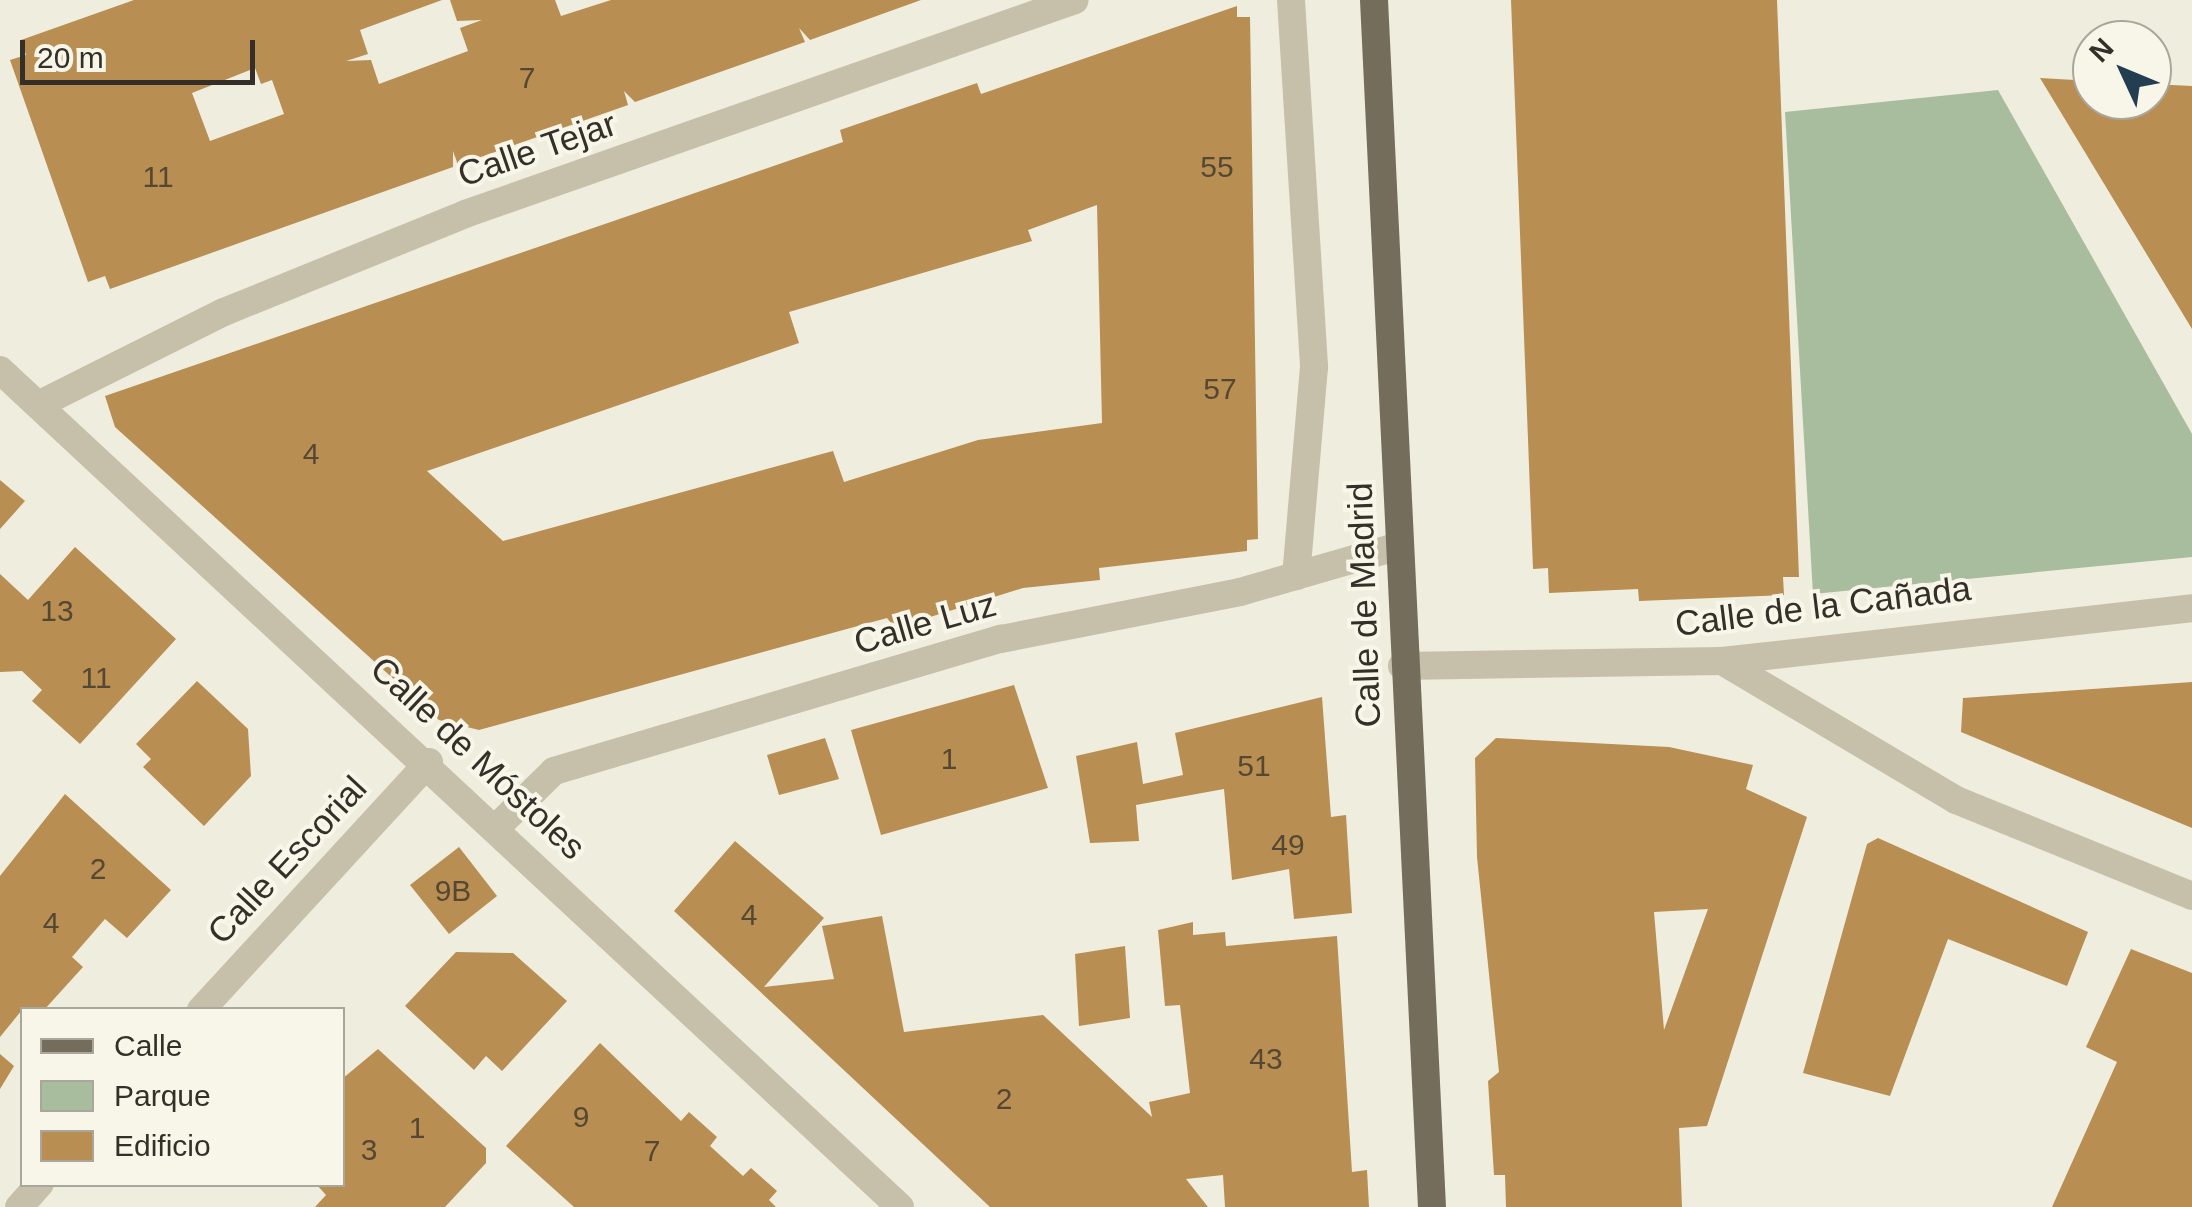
<!DOCTYPE html>
<html>
<head>
<meta charset="utf-8">
<style>
  body { margin:0 }
  #map { position:relative; width:2192px; height:1207px; overflow:hidden; background:#efeddd; font-family:Arial,sans-serif }
  div>[style] { position:absolute }
  [style*='--x'] { left:calc(var(--x)*1px); top:calc(var(--y)*1px); width:calc(var(--w)*1px); rotate:calc(var(--a)*1deg) }
  .green>* { inset:0; background:#a8bc9e }
  .building>* { inset:0; background:#b88e52 }
  .minor>* { height:28px; margin:-14px; padding:0 14px; transform-origin:14px; border-radius:14px; background:#c6c0aa }
  .primary>* { height:28px; margin:-14px; padding:0 14px; transform-origin:14px; border-radius:14px; background:#746d5c }
  span { translate:-50% -50%; white-space:nowrap; text-align:center; line-height:1.15; -webkit-text-stroke:8px #f7f6e9; paint-order:stroke }
  .number-label { font-size:30px; color:#554833 }
  .number-label span { -webkit-text-stroke-width:0 }
  .street-label { font-size:35px; color:#343029 }
  .legend { position:absolute; left:20px; top:1007px; width:325px; height:180px; box-sizing:border-box; background:#f7f6e9; border:2px solid #a9a79c; margin:0; padding:12px 18px; list-style:none; font-size:30px; color:#343029 }
  .legend li { display:flex; align-items:center; gap:20px; height:50px }
  .legend b { width:50px; border:2px solid #a9a79c }
  .north { position:absolute; left:2072px; top:20px; width:100px; height:100px; box-sizing:border-box; background:#f7f6e9; border:2px solid #a9a79c; border-radius:50%; rotate:314deg; font-size:28px; font-weight:700; line-height:40px; text-align:center; color:#343029 }
  .north::after { content:''; display:block; margin:auto; width:35px; height:45px; background:#233e51; clip-path:polygon(50% 0,100% 100%,50% 72%,0 100%) }
  .scale { position:absolute; left:20px; top:40px; width:235px; height:45px; box-sizing:border-box; border:5px solid #343029; border-top:0; padding-left:12px; font-size:30px; line-height:35px; white-space:nowrap; color:#343029; -webkit-text-stroke:8px #f7f6e9; paint-order:stroke }
</style>
</head>
<body>
<div id="map">
  <div class="green">
    <i style="clip-path:polygon(1998px 90px,2192px 434px,2192px 557px,1813px 594px,1785px 112px)"></i>
  </div>
  <div class="building">
    <i style="clip-path:polygon(evenodd,134px 0,442px 0,360px 30px,368px 54px,346px 61px,371px 60px,379px 84px,468px 51px,460px 28px,482px 20px,457px 21px,450px 0,555px 0,561px 16px,611px 0,921px 0,810px 40px,799px 28px,805px 42px,635px 102px,624px 91px,628px 105px,458px 165px,453px 151px,453px 167px,110px 289px,105px 276px,88px 282px,10px 60px,26px 55px,21px 40px,134px 0,255px 68px,261px 84px,272px 80px,284px 114px,210px 141px,192px 93px,255px 68px)"></i>
    <i style="clip-path:polygon(1511px 0,1777px 0,1799px 577px,1783px 577px,1784px 595px,1639px 601px,1638px 589px,1549px 593px,1548px 568px,1533px 569px)"></i>
    <i style="clip-path:polygon(evenodd,1237px 6px,1237px 17px,1250px 17px,1258px 539px,1247px 540px,1247px 551px,1099px 568px,1100px 580px,1023px 588px,895px 628px,887px 618px,479px 730px,439px 720px,115px 427px,105px 396px,843px 142px,840px 130px,977px 83px,981px 94px,1237px 6px,1097px 205px,1102px 423px,978px 440px,844px 482px,833px 451px,503px 541px,427px 471px,799px 343px,789px 312px,1032px 241px,1028px 230px,1097px 205px)"></i>
    <i style="clip-path:polygon(2040px 78px,2092px 81px,2092px 100px,2152px 100px,2152px 84px,2192px 86px,2192px 329px)"></i>
    <i style="clip-path:polygon(0 480px,25px 501px,0 529px)"></i>
    <i style="clip-path:polygon(75px 547px,176px 639px,80px 744px,32px 701px,42px 690px,22px 671px,0 672px,0 574px,28px 600px)"></i>
    <i style="clip-path:polygon(197px 681px,248px 729px,251px 776px,204px 826px,143px 767px,151px 759px,136px 744px)"></i>
    <i style="clip-path:polygon(2192px 682px,2192px 828px,1961px 732px,1963px 698px)"></i>
    <i style="clip-path:polygon(1014px 685px,1048px 788px,881px 835px,851px 730px)"></i>
    <i style="clip-path:polygon(1322px 697px,1331px 817px,1346px 815px,1352px 913px,1294px 919px,1289px 869px,1232px 880px,1224px 789px,1136px 805px,1139px 841px,1090px 843px,1076px 756px,1137px 742px,1143px 784px,1183px 775px,1175px 733px)"></i>
    <i style="clip-path:polygon(825px 738px,839px 779px,779px 795px,767px 755px)"></i>
    <i style="clip-path:polygon(evenodd,1496px 738px,1669px 747px,1753px 765px,1746px 789px,1807px 817px,1707px 1126px,1679px 1128px,1682px 1207px,1506px 1207px,1505px 1175px,1494px 1175px,1488px 1081px,1499px 1072px,1477px 857px,1475px 758px,1496px 738px,1708px 909px,1690px 958px,1664px 1030px,1654px 912px,1708px 909px)"></i>
    <i style="clip-path:polygon(65px 794px,171px 890px,127px 938px,105px 919px,72px 957px,83px 967px,44px 1010px,22px 1010px,0 1037px,0 876px)"></i>
    <i style="clip-path:polygon(1878px 838px,2088px 932px,2067px 986px,1948px 939px,1890px 1096px,1803px 1073px,1867px 844px)"></i>
    <i style="clip-path:polygon(735px 841px,824px 918px,764px 987px,834px 979px,822px 926px,882px 916px,904px 1032px,1043px 1015px,1152px 1117px,1149px 1102px,1190px 1093px,1180px 1005px,1165px 1006px,1158px 930px,1193px 922px,1193px 935px,1225px 932px,1226px 946px,1337px 936px,1352px 1172px,1367px 1170px,1369px 1207px,1225px 1207px,1223px 1175px,1186px 1179px,1208px 1207px,990px 1207px,674px 911px)"></i>
    <i style="clip-path:polygon(459px 847px,497px 896px,449px 934px,410px 885px)"></i>
    <i style="clip-path:polygon(1125px 946px,1130px 1018px,1079px 1026px,1075px 954px)"></i>
    <i style="clip-path:polygon(2131px 949px,2192px 973px,2192px 1207px,2052px 1207px,2117px 1062px,2086px 1047px)"></i>
    <i style="clip-path:polygon(456px 952px,513px 953px,567px 1001px,502px 1071px,486px 1056px,474px 1070px,405px 1006px)"></i>
    <i style="clip-path:polygon(600px 1043px,681px 1121px,689px 1112px,717px 1137px,710px 1146px,743px 1176px,751px 1168px,777px 1191px,769px 1200px,776px 1207px,574px 1207px,506px 1146px)"></i>
    <i style="clip-path:polygon(378px 1049px,486px 1148px,486px 1163px,445px 1207px,315px 1207px,326px 1195px,316px 1184px,342px 1184px,342px 1079px)"></i>
    <i style="clip-path:polygon(0 1054px,14px 1066px,0 1089px)"></i>
  </div>
  <div class="minor">
    <i style="--x:1291;--y:0;--w:368;--a:86.4"></i>
    <i style="--x:1314;--y:367;--w:210;--a:94.9"></i>
    <i style="--x:0;--y:370;--w:1229;--a:42.92"></i>
    <i style="--x:38;--y:405;--w:208;--a:-26.6"></i>
    <i style="--x:224;--y:312;--w:260;--a:-22.1"></i>
    <i style="--x:465;--y:214;--w:646;--a:-19.33"></i>
    <i style="--x:1722;--y:661;--w:272;--a:30.7"></i>
    <i style="--x:1956;--y:800;--w:255;--a:22.1"></i>
    <i style="--x:1402;--y:666;--w:320;--a:-0.9"></i>
    <i style="--x:1722;--y:661;--w:473;--a:-6.4"></i>
    <i style="--x:498;--y:826;--w:78;--a:-44.5"></i>
    <i style="--x:554;--y:771;--w:466;--a:-16.5"></i>
    <i style="--x:1001;--y:639;--w:244;--a:-11.1"></i>
    <i style="--x:1240;--y:592;--w:162;--a:-16.1"></i>
    <i style="--x:201;--y:1010;--w:337;--a:-47.4"></i>
    <i style="--x:19;--y:1207;--w:31;--a:-48"></i>
  </div>
  <div class="primary">
    <i style="--x:1374;--y:0;--w:1208;--a:87.25"></i>
  </div>
  <div class="number-label">
    <span style="left:527px;top:78px">7</span>
    <span style="left:1217px;top:167px">55</span>
    <span style="left:158px;top:177px">11</span>
    <span style="left:1220px;top:389px">57</span>
    <span style="left:311px;top:454px">4</span>
    <span style="left:57px;top:611px">13</span>
    <span style="left:96px;top:678px">11</span>
    <span style="left:949px;top:759px">1</span>
    <span style="left:1254px;top:766px">51</span>
    <span style="left:1288px;top:845px">49</span>
    <span style="left:98px;top:869px">2</span>
    <span style="left:453px;top:891px">9B</span>
    <span style="left:749px;top:915px">4</span>
    <span style="left:51px;top:923px">4</span>
    <span style="left:1266px;top:1059px">43</span>
    <span style="left:1004px;top:1099px">2</span>
    <span style="left:581px;top:1117px">9</span>
    <span style="left:417px;top:1128px">1</span>
    <span style="left:369px;top:1150px">3</span>
    <span style="left:652px;top:1151px">7</span>
  </div>
  <div class="street-label">
    <span style="left:537px;top:149px;rotate:-19deg">Calle Tejar</span>
    <span style="left:1364px;top:605px;rotate:-92deg">Calle de Madrid</span>
    <span style="left:1823px;top:606px;rotate:-7deg">Calle de la Cañada</span>
    <span style="left:925px;top:623px;rotate:-16deg">Calle Luz</span>
    <span style="left:478px;top:758px;rotate:43deg">Calle de Móstoles</span>
    <span style="left:287px;top:860px;rotate:-47deg">Calle Escorial</span>
  </div>
  <ul class="legend">
  <li><b style="height:12px;background:#746d5c"></b>Calle</li>
  <li><b style="height:28px;background:#a8bc9e"></b>Parque</li>
  <li><b style="height:28px;background:#b88e52"></b>Edificio</li>
  </ul>
  <div class="north">N</div>
  <div class="scale">20 m</div>
</div>
</body>
</html>
